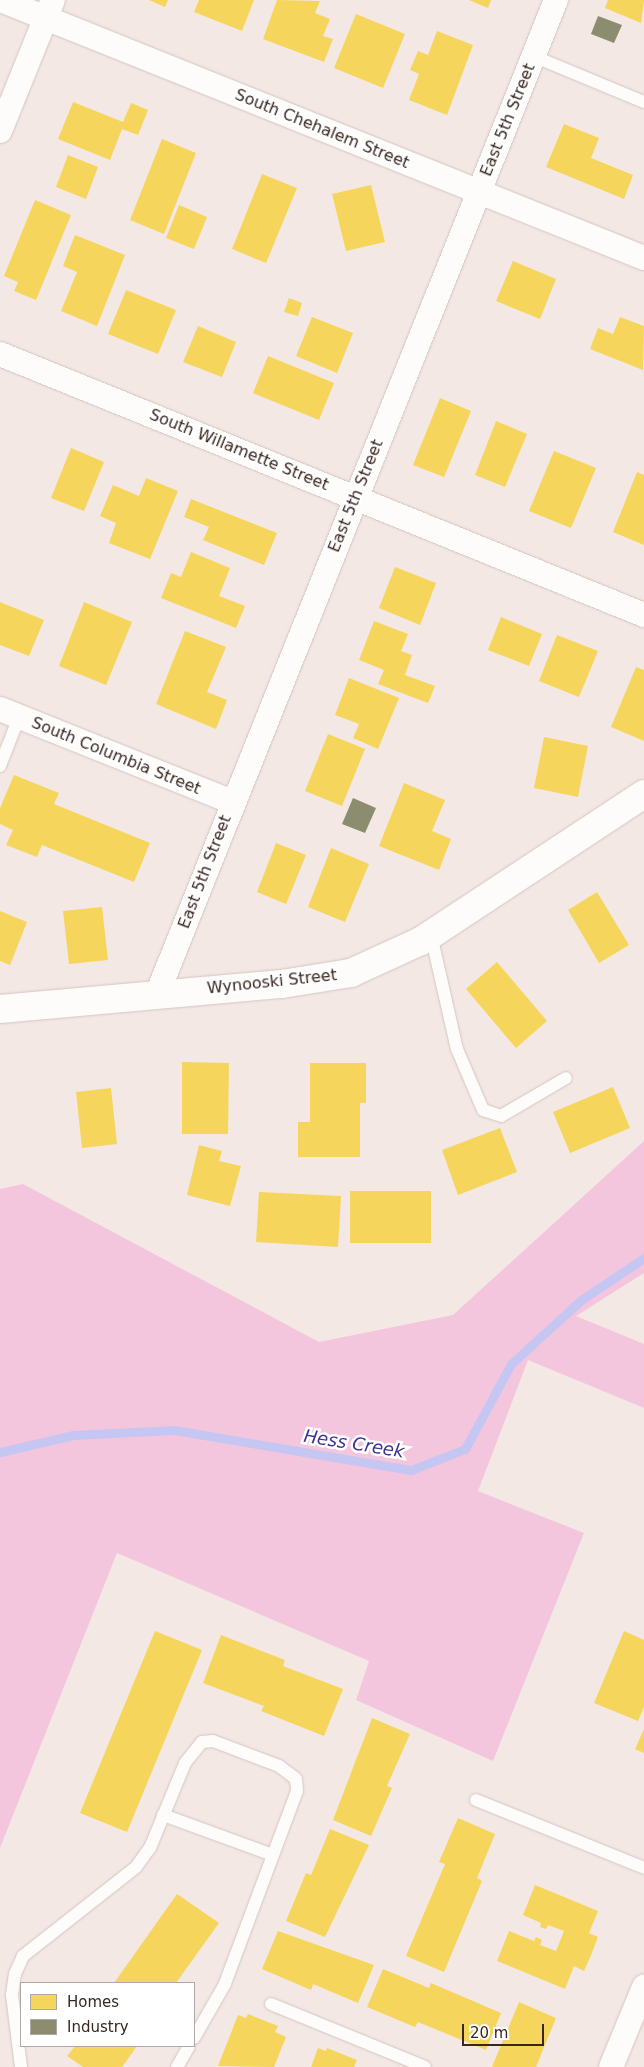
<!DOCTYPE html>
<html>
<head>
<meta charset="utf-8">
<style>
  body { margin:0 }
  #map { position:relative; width:644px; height:2067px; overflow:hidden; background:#f4e8e4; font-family:"DejaVu Sans",sans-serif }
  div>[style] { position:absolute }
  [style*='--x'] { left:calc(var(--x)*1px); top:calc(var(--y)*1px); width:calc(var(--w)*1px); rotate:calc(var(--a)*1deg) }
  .green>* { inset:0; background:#f4c6de }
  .homes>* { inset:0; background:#f6d55c }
  .industry>* { inset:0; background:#8c8c6e }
  .stream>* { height:9px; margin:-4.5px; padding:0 4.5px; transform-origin:4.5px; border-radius:4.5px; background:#c6c6f3 }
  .roads { filter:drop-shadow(0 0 1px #d4c5c0) drop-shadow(0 0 1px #d4c5c0) }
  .lane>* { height:12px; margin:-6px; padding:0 6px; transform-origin:6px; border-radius:6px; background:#fdfcfb }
  .street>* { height:24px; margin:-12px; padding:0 12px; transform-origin:12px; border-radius:12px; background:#fdfcfb }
  .secondary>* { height:28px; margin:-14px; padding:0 14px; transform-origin:14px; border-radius:14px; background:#fdfcfb }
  span { translate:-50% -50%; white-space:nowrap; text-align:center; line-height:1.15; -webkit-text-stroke:5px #fff; paint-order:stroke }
  .street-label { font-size:16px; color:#39261f }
  .water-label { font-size:18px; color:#3c3492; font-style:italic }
  .legend { position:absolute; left:20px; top:1982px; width:175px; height:65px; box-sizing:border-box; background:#fff; border:1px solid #b0a8a5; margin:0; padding:6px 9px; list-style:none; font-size:15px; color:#39261f }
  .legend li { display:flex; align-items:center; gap:10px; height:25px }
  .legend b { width:25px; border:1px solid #b0a8a5 }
  .scale { position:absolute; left:462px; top:2024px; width:82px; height:22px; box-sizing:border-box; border:2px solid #39261f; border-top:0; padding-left:6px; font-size:15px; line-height:18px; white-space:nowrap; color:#39261f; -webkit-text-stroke:4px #fff; paint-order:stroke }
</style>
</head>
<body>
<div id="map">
  <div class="green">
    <i style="clip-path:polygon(644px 1141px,644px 1273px,576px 1316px,644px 1344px,644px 1408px,528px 1360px,478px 1491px,584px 1533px,493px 1761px,356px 1700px,369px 1661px,117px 1553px,0 1848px,0 1189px,23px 1184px,319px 1342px,453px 1315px)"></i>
  </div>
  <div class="homes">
    <i style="clip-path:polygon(149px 0,168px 0,165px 7px)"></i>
    <i style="clip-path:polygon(199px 0,254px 0,242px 31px,194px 12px)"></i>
    <i style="clip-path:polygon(277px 0,320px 1px,315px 13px,330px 19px,323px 36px,333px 39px,324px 62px,263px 39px)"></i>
    <i style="clip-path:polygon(469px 0,491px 0,488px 8px)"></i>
    <i style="clip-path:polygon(608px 0,644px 0,641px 23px,605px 8px)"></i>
    <i style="clip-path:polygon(356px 14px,405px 34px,383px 88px,334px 68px)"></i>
    <i style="clip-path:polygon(437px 31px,473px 45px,447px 115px,409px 100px,419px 74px,410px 70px,418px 51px,428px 55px)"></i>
    <i style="clip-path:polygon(73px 102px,123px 122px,131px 103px,148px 110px,138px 135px,122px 129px,110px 160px,58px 139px)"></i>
    <i style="clip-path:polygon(564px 124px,599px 138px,591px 158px,633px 175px,624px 199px,546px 167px)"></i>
    <i style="clip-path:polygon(162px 139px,196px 153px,164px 234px,130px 220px)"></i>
    <i style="clip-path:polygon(68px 155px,98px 167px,86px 199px,56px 187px)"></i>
    <i style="clip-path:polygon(262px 174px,297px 188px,266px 263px,232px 249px)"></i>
    <i style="clip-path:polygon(371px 185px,385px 242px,346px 251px,332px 194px)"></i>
    <i style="clip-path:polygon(35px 200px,71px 215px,36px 300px,14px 291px,18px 282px,4px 276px)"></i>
    <i style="clip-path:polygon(179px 205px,207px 217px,194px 249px,166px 238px)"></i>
    <i style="clip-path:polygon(75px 235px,125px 255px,97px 326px,61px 311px,77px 272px,63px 266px)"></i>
    <i style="clip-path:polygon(513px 261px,556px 279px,540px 319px,496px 301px)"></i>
    <i style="clip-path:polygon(126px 290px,176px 310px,158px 354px,108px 334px)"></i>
    <i style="clip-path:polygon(289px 298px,302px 303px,298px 316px,284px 312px)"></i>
    <i style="clip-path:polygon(312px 317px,353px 333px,337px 373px,296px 356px)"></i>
    <i style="clip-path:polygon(620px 317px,644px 326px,643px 370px,590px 349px,598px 328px,613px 334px)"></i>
    <i style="clip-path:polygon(198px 326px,236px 342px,222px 377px,183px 362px)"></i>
    <i style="clip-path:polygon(268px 356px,334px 383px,319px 420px,253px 393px)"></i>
    <i style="clip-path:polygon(440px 398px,471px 411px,444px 477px,413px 465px)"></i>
    <i style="clip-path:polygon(496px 421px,527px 434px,505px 487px,475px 475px)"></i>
    <i style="clip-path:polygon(71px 448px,104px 462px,84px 511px,51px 498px)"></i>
    <i style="clip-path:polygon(554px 451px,596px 468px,571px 528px,529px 511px)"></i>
    <i style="clip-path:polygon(637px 472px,644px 475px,644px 545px,613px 532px)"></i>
    <i style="clip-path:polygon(146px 478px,178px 491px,150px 559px,109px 543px,116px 523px,100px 516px,113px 485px,139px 496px)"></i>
    <i style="clip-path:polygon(191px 499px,277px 533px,264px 565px,203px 540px,209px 527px,184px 517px)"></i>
    <i style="clip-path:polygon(191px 552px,230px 568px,219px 596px,245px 606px,236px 628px,161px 598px,171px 573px,181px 577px)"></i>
    <i style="clip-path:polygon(395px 567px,436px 583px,420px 625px,379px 608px)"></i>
    <i style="clip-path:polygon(0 602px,44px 620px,29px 656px,0 645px)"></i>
    <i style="clip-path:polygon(84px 602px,132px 622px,106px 685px,59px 666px)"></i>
    <i style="clip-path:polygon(501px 617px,542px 634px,529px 666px,488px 650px)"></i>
    <i style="clip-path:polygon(374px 621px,408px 634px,401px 651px,412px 655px,405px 675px,435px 686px,428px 703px,378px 684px,384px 670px,359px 660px)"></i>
    <i style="clip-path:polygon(185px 631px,226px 647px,207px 692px,227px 700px,216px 729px,156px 704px)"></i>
    <i style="clip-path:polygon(557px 635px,598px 651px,579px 697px,539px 681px)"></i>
    <i style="clip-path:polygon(636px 667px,644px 670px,644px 741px,611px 727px)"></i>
    <i style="clip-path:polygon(349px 678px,399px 698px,378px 749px,353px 738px,359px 724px,335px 715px)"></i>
    <i style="clip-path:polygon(328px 734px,365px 749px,342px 806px,305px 791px)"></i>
    <i style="clip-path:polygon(544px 737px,588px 746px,578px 797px,534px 788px)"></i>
    <i style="clip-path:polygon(14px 775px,59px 793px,54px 804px,150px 843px,134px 882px,42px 845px,37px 857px,6px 845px,13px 830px,0 824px,0 808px)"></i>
    <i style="clip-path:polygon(404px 783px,445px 800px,432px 831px,451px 839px,439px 870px,379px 846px)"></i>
    <i style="clip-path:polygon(276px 843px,306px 855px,286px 904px,257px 892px)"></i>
    <i style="clip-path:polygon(331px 848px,369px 864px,345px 922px,308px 907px)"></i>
    <i style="clip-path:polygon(597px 892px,629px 945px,599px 963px,568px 910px)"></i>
    <i style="clip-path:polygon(102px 907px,108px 960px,69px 964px,63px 911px)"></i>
    <i style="clip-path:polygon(0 911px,27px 922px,10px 965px,0 961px)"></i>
    <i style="clip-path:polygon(497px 962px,547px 1021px,516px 1048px,466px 989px)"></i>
    <i style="clip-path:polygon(182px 1062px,229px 1063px,228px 1134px,182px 1134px)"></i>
    <i style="clip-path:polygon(310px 1063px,366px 1063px,366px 1103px,360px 1103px,360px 1157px,298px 1157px,298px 1122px,310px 1122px)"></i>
    <i style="clip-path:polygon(613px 1087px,630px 1128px,570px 1153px,553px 1112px)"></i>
    <i style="clip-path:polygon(111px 1088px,117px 1144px,82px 1148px,76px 1092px)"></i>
    <i style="clip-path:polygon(500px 1128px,517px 1172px,458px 1195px,442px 1150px)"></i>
    <i style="clip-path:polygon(199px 1145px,222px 1151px,219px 1161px,241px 1166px,230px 1206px,187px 1195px)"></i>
    <i style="clip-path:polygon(350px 1191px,431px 1191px,431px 1243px,350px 1243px)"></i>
    <i style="clip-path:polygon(259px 1192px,341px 1196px,338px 1247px,256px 1242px)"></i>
    <i style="clip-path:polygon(155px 1631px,202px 1650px,127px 1832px,80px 1813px)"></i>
    <i style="clip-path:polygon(624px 1631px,644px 1640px,644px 1707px,638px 1721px,594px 1703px)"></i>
    <i style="clip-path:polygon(221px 1635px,285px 1660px,283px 1666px,343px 1689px,324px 1736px,261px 1711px,264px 1706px,203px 1683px)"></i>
    <i style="clip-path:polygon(372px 1718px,410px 1734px,387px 1786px,392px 1788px,371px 1836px,333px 1820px)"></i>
    <i style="clip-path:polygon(644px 1729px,644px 1753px,635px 1749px)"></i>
    <i style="clip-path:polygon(458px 1818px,495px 1834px,477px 1878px,482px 1881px,444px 1972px,406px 1956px,445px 1864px,439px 1862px)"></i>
    <i style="clip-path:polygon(330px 1829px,369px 1845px,325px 1937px,286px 1921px,306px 1873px,311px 1875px)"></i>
    <i style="clip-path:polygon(535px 1885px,598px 1911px,589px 1933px,598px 1937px,591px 1955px,584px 1971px,574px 1966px,565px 1989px,497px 1961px,509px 1931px,534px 1941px,536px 1937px,542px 1940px,540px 1945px,556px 1951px,564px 1931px,548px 1925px,546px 1929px,540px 1927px,541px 1923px,523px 1915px)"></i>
    <i style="clip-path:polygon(177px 1894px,219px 1923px,176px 1983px,114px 1983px)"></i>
    <i style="clip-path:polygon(278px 1931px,374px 1965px,358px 2003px,313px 1984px,311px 1990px,262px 1969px)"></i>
    <i style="clip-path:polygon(383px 1969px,429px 1988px,431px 1983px,501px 2013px,486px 2050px,418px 2022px,415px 2027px,367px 2007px)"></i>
    <i style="clip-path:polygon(519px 2002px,556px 2018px,536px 2067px,492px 2067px)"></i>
    <i style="clip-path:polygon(248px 2014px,278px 2026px,275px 2032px,286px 2037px,274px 2067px,218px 2066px,238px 2015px,246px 2018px)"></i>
    <i style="clip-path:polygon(75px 2046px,137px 2046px,122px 2067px,83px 2067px,67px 2056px)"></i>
    <i style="clip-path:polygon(318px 2048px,326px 2051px,327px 2048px,357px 2060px,354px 2067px,311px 2067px)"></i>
  </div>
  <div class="industry">
    <i style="clip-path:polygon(598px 16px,622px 25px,614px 43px,591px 34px)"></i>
    <i style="clip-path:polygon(353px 798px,376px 808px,365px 833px,342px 824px)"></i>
  </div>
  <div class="stream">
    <i style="--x:0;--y:1452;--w:75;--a:-13.1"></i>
    <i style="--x:73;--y:1435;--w:101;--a:-2.8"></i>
    <i style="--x:174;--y:1430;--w:240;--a:9.6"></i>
    <i style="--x:411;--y:1470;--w:58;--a:-21.3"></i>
    <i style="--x:465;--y:1449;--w:97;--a:-61.6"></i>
    <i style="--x:511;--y:1364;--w:95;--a:-42.4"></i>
    <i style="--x:581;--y:1300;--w:76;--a:-33.7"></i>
  </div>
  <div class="roads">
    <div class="lane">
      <i style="--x:533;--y:56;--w:120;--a:22.5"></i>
      <i style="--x:0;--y:766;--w:53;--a:-68.8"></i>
      <i style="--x:431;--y:935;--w:117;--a:77.2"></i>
      <i style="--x:457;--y:1049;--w:66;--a:66.9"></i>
      <i style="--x:483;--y:1110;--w:19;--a:18"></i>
      <i style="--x:501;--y:1116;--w:75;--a:-30.3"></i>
      <i style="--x:476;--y:1800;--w:181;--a:22"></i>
      <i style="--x:163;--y:1815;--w:117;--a:20"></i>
      <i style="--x:271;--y:2004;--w:166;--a:22.2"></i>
      <i style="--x:21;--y:2067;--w:73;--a:-97.1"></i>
      <i style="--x:12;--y:1995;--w:21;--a:-82"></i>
      <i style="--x:15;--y:1974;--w:20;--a:-66"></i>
      <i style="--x:23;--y:1956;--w:144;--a:-38.2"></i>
      <i style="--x:136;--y:1867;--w:24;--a:-54"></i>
      <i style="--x:150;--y:1848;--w:92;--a:-67.6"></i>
      <i style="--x:185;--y:1763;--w:27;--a:-51"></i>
      <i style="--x:202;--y:1742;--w:11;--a:-5"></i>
      <i style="--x:213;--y:1741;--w:71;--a:20.7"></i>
      <i style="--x:279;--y:1766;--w:21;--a:37"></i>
      <i style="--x:296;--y:1779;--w:12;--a:85"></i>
      <i style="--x:297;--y:1791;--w:206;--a:110.5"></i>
      <i style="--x:225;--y:1984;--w:62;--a:119.9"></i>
      <i style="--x:177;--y:2067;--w:24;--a:-60"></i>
    </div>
    <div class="street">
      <i style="--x:1;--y:0;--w:693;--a:21.86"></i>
      <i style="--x:0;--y:131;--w:141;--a:-68"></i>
      <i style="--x:0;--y:354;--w:695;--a:22.06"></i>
      <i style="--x:0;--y:709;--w:250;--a:21.8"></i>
      <i style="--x:158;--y:992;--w:1069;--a:-68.14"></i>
      <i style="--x:611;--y:2067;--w:87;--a:-67.6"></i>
    </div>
    <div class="secondary">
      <i style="--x:0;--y:1009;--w:283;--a:-5.1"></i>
      <i style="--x:282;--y:984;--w:70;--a:-9.1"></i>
      <i style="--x:351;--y:973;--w:77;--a:-24.6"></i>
      <i style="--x:421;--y:941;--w:267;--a:-33.4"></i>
    </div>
  </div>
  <div class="street-label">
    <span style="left:508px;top:120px;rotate:-68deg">East 5th Street</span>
    <span style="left:322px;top:129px;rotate:22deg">South Chehalem Street</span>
    <span style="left:239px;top:450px;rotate:22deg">South Willamette Street</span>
    <span style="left:356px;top:496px;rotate:-68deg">East 5th Street</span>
    <span style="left:116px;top:756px;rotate:22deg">South Columbia Street</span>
    <span style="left:205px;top:872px;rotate:-69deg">East 5th Street</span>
    <span style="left:272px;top:982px;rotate:-6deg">Wynooski Street</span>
  </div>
  <div class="water-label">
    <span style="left:354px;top:1444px;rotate:9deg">Hess Creek</span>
  </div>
  <ul class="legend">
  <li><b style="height:14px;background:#f6d55c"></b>Homes</li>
  <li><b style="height:14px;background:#8c8c6e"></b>Industry</li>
  </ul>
  <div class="scale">20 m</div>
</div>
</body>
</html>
